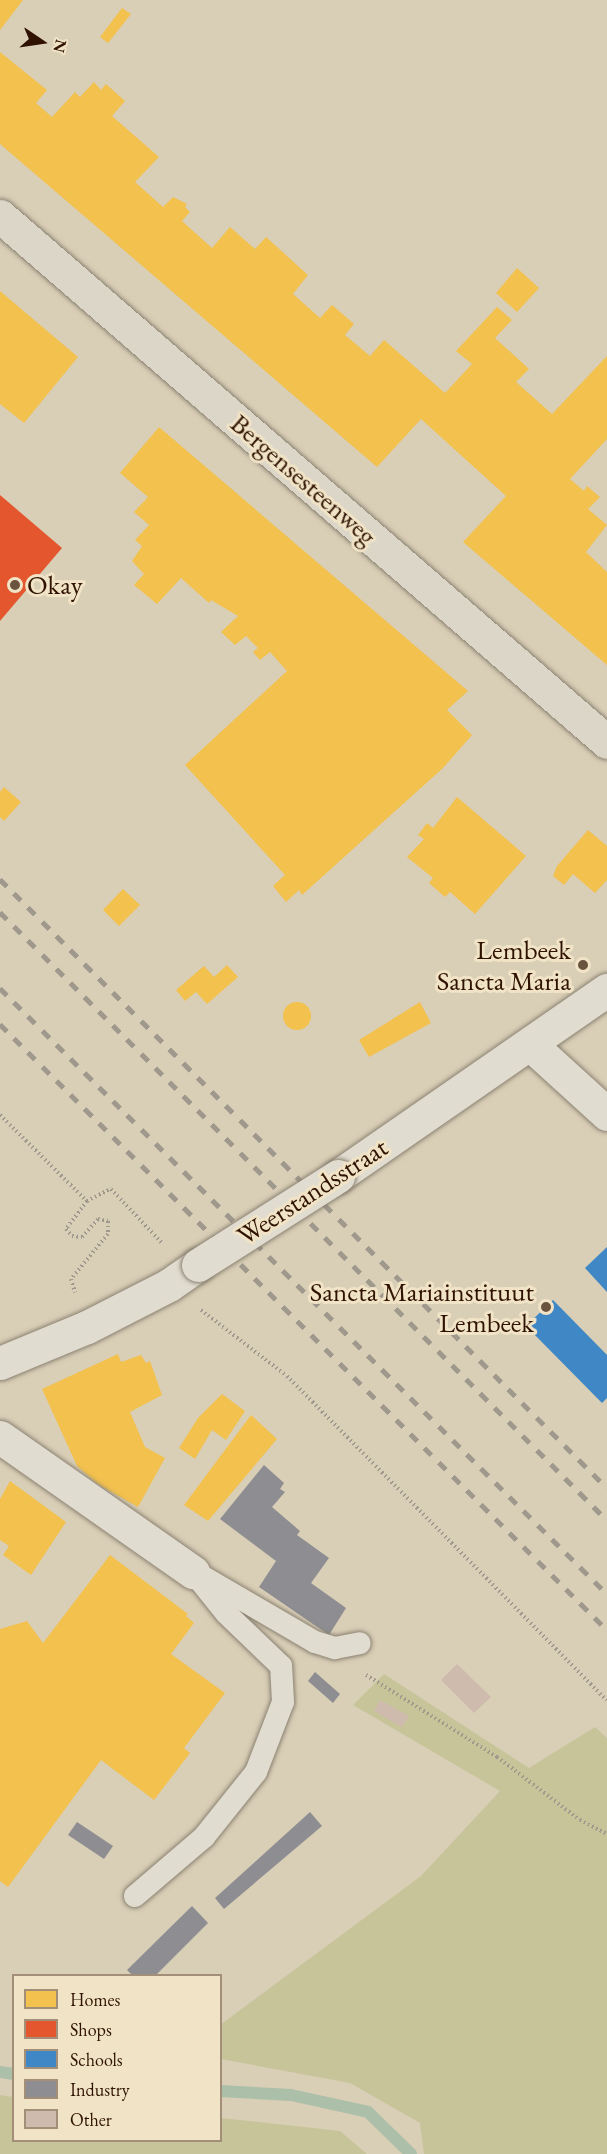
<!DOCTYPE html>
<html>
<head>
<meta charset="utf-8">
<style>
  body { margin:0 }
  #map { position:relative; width:607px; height:2154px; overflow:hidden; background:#d9ceb6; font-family:"EB Garamond",serif }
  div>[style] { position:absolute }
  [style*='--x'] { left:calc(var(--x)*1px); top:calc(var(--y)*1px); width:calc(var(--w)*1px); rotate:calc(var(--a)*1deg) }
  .green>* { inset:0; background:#c8c49a }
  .homes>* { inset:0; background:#f2c14e }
  .round { border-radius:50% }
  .shops>* { inset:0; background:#e4572e }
  .schools>* { inset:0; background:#3f88c5 }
  .industry>* { inset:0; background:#8d8d92 }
  .stream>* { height:12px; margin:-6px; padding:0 6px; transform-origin:6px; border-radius:6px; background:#acbfa8 }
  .building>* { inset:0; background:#cebbad }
  .path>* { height:4px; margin-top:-2px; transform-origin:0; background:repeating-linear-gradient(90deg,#9f988c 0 1.5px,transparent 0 4.5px) }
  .roads { filter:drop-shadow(0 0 2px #8b8272) drop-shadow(0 0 2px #8b8272) }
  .service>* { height:22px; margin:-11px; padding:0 11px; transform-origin:11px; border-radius:11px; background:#e1dcd0 }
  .minor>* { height:33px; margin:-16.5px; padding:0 16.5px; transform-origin:16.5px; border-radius:16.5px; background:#e1dcd0 }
  .primary>* { height:33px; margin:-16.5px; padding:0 16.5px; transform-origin:16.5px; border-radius:16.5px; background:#dcd6c8 }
  .rail>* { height:4.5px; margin-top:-2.25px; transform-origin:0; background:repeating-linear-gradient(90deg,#9f988c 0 10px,transparent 0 20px) }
  .bridges { filter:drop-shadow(0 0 2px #8b8272) drop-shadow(0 0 2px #8b8272) }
  .minor-bridge>* { height:33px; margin:-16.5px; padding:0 16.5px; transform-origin:16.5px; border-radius:16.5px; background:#e1dcd0 }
  .dots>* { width:16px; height:16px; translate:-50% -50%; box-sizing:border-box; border:3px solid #f0e3c6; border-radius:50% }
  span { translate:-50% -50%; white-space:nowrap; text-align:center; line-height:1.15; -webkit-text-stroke:6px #f0e3c6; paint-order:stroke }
  .street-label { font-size:27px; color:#2f1201 }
  .poi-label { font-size:27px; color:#2f1201 }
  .left { translate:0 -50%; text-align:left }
  .right { translate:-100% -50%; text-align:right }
  .legend { position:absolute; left:12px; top:1974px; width:210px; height:168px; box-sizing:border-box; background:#f0e3c6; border:2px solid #a38f77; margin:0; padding:8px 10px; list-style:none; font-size:18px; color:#2f1201 }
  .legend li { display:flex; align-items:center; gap:12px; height:30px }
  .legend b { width:30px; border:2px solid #a38f77 }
  .north { position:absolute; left:12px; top:12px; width:60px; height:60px; -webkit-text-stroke:4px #f0e3c6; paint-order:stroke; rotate:103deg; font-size:16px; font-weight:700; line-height:24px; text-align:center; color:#2f1201 }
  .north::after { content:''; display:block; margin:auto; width:21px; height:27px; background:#2f1201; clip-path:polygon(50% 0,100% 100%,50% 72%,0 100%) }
</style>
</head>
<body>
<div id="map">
  <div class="green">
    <i style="clip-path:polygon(384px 1674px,529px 1768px,595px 1727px,607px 1738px,607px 2154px,424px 2154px,420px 2123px,350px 2083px,221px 2059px,220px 2025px,421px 1876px,500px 1791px,353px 1705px)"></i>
    <i style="clip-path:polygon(0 2095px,13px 2097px,14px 2140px,220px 2140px,221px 2118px,340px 2131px,367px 2154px,0 2154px)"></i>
  </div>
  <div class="homes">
    <i style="clip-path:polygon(0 0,23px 0,0 30px)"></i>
    <i style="clip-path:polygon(122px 8px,131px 14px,108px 43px,100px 37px)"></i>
    <i style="clip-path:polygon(0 52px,47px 90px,36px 103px,52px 117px,75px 92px,80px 97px,94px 82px,101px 90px,106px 84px,125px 101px,112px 116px,159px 157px,135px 182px,163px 207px,173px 197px,187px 204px,185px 207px,190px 212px,182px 221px,212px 248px,230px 227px,255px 249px,266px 237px,308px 275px,293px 294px,320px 318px,332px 305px,354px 324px,345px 335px,370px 356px,384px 340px,445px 393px,472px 364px,456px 351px,497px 307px,512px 320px,495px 338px,529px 369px,516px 382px,552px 414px,607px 356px,607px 439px,570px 479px,584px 491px,587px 486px,600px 497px,588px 509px,607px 525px,586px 552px,607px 572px,607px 665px,463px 542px,506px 496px,421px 419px,377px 467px,0 144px)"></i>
    <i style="clip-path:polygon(517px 268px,539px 288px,517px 312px,496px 293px)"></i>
    <i style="clip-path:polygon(0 291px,78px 357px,24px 423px,0 404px)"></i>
    <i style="clip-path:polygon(159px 427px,468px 691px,447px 710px,472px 735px,443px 768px,302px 895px,299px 890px,286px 902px,273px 886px,285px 875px,185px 765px,287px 671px,270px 652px,260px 660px,253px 652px,258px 648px,246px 636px,235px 645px,221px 632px,238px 616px,211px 600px,209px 603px,181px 578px,157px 604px,134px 585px,144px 574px,132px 561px,142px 546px,135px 540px,149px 525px,134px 512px,148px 497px,120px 473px)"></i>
    <i style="clip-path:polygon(4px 787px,21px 802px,4px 821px,0 817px,0 792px)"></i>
    <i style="clip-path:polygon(457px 797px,526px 856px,475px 914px,450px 892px,445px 897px,429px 883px,433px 878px,407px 857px,424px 839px,418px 835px,427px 823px,433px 828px)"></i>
    <i style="clip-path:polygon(588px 830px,607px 846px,607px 880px,595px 893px,573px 874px,564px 885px,553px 876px,557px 866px)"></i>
    <i style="clip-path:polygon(123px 889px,140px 905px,119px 926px,103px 910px)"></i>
    <i style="clip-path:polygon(227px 965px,238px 977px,207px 1004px,196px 992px,185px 1001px,176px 990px,204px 966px,214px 977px)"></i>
    <i style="clip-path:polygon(420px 1002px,431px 1023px,369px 1057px,359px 1040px)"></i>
    <i class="round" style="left:283px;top:1002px;width:28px;height:28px"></i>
    <i style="clip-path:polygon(118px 1354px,121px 1362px,141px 1355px,146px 1363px,150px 1361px,162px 1395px,130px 1412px,145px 1447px,165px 1458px,138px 1507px,99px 1485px,77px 1466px,42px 1389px)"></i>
    <i style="clip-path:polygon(222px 1394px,245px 1411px,226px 1440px,212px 1430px,195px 1459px,179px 1448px,198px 1418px)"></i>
    <i style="clip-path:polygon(251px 1415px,277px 1439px,208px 1521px,184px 1505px)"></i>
    <i style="clip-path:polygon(10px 1481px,66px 1522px,31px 1575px,3px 1555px,9px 1546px,0 1540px,0 1499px)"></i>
    <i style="clip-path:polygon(110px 1555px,188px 1614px,186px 1616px,194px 1623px,171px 1654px,225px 1693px,184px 1748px,190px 1753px,154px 1800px,101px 1760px,8px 1887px,0 1881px,0 1629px,27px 1621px,43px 1643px)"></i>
  </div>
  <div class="shops">
    <i style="clip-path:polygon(0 495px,62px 548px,0 621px)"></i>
  </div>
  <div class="schools">
    <i style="clip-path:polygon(607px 1247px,607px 1292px,585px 1268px)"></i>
    <i style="clip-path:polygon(553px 1300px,607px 1355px,607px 1398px,602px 1403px,526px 1326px)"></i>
  </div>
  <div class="industry">
    <i style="clip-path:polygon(264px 1465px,284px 1483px,280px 1489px,285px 1492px,272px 1507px,300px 1531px,297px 1535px,329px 1558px,311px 1583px,346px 1608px,329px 1635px,259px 1587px,276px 1561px,220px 1519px)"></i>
    <i style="clip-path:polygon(315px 1672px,340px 1694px,333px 1703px,308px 1681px)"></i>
    <i style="clip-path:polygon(310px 1812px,322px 1826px,224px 1909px,215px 1898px)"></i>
    <i style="clip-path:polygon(77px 1822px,113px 1846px,104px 1859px,68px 1835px)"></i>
    <i style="clip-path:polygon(192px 1906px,208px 1923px,155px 1976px,133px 1976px,127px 1970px)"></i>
  </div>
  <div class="stream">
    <i style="--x:0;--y:2072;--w:14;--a:8"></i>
    <i style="--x:220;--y:2091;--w:71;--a:3.2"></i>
    <i style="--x:291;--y:2095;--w:79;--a:12.4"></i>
    <i style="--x:368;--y:2112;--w:60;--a:44.3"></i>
  </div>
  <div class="building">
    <i style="clip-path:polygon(457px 1664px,491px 1697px,474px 1713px,441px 1680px)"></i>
    <i style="clip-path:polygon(380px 1700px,409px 1716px,402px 1727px,374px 1711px)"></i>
  </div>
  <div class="path">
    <i style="--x:0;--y:1115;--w:122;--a:44.7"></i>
    <i style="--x:87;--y:1201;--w:35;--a:127"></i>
    <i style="--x:66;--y:1229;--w:9;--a:49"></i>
    <i style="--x:72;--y:1236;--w:10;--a:6"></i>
    <i style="--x:82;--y:1237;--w:24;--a:-48"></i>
    <i style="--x:98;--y:1219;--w:10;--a:11"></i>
    <i style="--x:108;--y:1221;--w:13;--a:90"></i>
    <i style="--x:108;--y:1234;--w:58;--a:129.4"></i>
    <i style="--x:71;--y:1279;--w:14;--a:73"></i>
    <i style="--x:87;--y:1201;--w:27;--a:-27"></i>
    <i style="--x:111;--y:1189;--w:74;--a:46.6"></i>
    <i style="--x:201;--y:1310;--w:108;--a:37.5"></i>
    <i style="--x:287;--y:1376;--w:455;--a:45.4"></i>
    <i style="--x:366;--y:1675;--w:155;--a:32"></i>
    <i style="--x:497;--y:1757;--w:104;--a:37.2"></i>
    <i style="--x:580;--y:1820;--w:30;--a:27"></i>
  </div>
  <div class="roads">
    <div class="service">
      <i style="--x:200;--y:1575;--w:133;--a:30.2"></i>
      <i style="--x:315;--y:1642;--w:21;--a:17"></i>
      <i style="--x:335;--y:1648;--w:25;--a:-11"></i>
      <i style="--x:135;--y:1896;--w:91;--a:-40.5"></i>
      <i style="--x:204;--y:1837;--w:83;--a:-51.3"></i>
      <i style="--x:256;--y:1772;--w:75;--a:-68.9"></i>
      <i style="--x:283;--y:1702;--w:36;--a:-93"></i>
      <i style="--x:281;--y:1666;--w:76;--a:-136.1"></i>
      <i style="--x:226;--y:1613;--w:53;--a:-128.8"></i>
    </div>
    <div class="minor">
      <i style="--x:530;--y:1044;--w:104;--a:42.3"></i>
      <i style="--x:338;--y:1176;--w:327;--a:-34.7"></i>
      <i style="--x:0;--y:1363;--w:94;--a:-22.5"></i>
      <i style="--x:87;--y:1327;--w:92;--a:-27.1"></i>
      <i style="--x:169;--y:1285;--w:35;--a:-35"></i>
      <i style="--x:0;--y:1437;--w:236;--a:35"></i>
    </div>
    <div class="primary">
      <i style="--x:0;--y:216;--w:803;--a:40.91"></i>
    </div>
  </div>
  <div class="rail">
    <i style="--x:0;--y:879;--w:860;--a:45.09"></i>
    <i style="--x:0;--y:912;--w:859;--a:45.05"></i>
    <i style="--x:0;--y:988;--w:858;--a:44.95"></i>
    <i style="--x:0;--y:1024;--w:858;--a:44.95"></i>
  </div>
  <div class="bridges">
    <div class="minor-bridge">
      <i style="--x:198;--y:1265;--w:166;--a:-32.4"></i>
    </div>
  </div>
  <div class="dots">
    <i style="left:15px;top:585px;background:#6a5440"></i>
    <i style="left:583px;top:965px;background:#6a5440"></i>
    <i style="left:546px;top:1307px;background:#6a5440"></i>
  </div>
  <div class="street-label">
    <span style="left:304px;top:479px;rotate:41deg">Bergensesteenweg</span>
    <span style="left:312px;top:1191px;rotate:-33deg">Weerstandsstraat</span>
  </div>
  <div class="poi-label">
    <span class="left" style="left:27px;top:585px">Okay</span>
    <span class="right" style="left:571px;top:965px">Lembeek<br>Sancta Maria</span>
    <span class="right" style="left:534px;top:1307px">Sancta Mariainstituut<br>Lembeek</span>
  </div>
  <ul class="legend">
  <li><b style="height:16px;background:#f2c14e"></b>Homes</li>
  <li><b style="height:16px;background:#e4572e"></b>Shops</li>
  <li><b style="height:16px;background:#3f88c5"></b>Schools</li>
  <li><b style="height:16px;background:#8d8d92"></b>Industry</li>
  <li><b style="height:16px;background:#cebbad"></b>Other</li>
  </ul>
  <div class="north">N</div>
</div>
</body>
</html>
